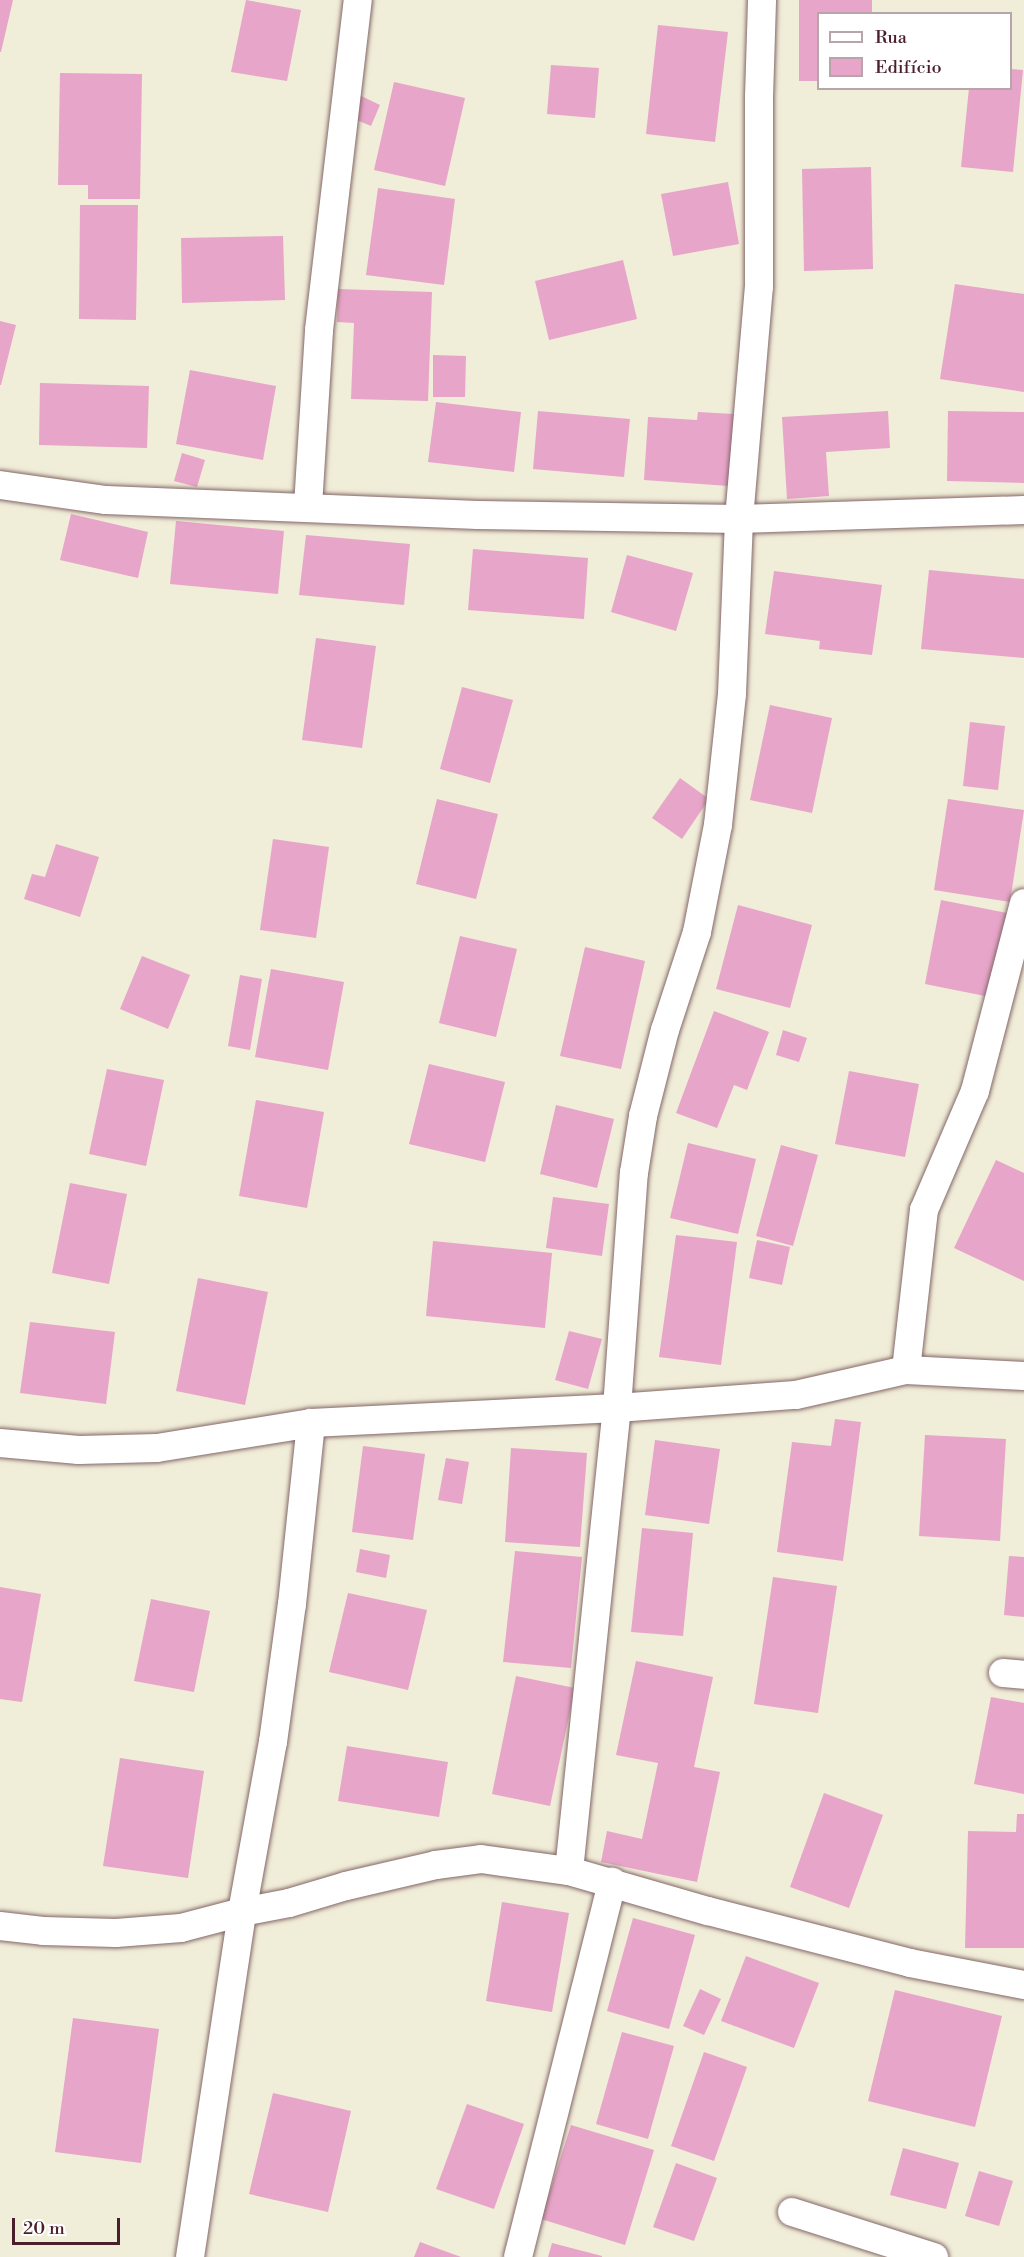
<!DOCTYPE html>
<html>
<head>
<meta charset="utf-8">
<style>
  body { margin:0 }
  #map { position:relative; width:1024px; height:2257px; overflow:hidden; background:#f0edd8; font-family:"Libre Bodoni",serif }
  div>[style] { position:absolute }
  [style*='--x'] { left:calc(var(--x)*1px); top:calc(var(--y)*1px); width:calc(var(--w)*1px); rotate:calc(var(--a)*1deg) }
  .building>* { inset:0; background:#e7a5c9 }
  .roads { filter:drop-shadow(0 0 2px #846768) drop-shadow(0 0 2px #846768) }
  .minor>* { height:28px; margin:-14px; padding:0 14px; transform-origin:14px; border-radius:14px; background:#fff }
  span { translate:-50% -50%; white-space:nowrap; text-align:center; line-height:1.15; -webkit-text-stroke:4.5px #fff; paint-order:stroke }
  .legend { position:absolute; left:817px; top:12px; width:195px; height:78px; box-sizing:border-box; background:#fff; border:2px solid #b7a5aa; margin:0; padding:8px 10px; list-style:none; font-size:18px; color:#4a1f2b }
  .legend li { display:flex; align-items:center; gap:12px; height:30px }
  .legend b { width:30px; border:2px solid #b7a5aa }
  .scale { position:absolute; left:12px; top:2218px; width:108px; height:27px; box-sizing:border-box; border:3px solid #4a1f2b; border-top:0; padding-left:8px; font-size:18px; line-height:21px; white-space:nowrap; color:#4a1f2b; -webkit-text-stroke:4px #fff; paint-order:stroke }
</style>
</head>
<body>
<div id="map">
  <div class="building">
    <i style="clip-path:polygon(0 0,13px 0,1px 52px,0 52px)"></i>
    <i style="clip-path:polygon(246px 0,301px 10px,287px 81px,231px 72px)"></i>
    <i style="clip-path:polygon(799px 0,872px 0,872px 14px,818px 14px,818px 81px,799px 81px)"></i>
    <i style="clip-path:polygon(658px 25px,728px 32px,715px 142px,646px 134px)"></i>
    <i style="clip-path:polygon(551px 65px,599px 68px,595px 118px,547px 114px)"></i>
    <i style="clip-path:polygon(1010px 69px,1023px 70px,1013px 172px,961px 167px,969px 88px,1010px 88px)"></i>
    <i style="clip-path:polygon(60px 73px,142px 74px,140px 199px,88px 199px,88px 185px,58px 185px)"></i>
    <i style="clip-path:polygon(394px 82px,465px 98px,445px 186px,374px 170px)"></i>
    <i style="clip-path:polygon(357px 94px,380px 105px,371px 126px,347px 116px)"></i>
    <i style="clip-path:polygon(871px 167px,873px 269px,804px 271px,802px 169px)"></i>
    <i style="clip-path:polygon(728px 182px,739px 244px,673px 256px,661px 194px)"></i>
    <i style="clip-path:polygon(378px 188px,455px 199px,444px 285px,366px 275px)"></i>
    <i style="clip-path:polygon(80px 205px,138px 205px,136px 320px,79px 319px)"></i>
    <i style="clip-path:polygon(283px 236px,285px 300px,182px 303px,181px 238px)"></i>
    <i style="clip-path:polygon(623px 260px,637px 319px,549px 340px,535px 281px)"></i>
    <i style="clip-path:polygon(955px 284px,1024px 294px,1024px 392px,940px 379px)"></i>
    <i style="clip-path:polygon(338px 289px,432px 292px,428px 401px,351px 399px,354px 323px,337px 322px)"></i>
    <i style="clip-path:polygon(0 321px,16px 325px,1px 385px,0 385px)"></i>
    <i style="clip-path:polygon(433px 355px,466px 356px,465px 397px,433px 397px)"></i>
    <i style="clip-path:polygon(190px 370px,276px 386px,263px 460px,176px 444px)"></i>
    <i style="clip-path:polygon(40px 383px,149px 386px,147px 448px,39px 445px)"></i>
    <i style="clip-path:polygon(436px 402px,521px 412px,514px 472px,428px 462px)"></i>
    <i style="clip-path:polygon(538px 411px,630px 419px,624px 477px,533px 469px)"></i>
    <i style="clip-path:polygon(888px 411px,890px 448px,826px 452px,829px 496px,787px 499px,782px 417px)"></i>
    <i style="clip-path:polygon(948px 411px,1024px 412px,1024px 483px,947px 481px)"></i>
    <i style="clip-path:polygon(698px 412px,734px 414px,729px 486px,644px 480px,648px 417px,697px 420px)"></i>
    <i style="clip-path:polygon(182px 453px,205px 460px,197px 487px,174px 481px)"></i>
    <i style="clip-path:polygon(71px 514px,148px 532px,138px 578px,60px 560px)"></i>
    <i style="clip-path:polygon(176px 521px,284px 531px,278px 594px,170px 584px)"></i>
    <i style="clip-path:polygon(306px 535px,410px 544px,404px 605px,299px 595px)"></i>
    <i style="clip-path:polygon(473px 549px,588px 558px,584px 619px,468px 610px)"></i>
    <i style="clip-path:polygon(627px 555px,693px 573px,676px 631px,611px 612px)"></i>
    <i style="clip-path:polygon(929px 570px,1024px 579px,1024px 658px,921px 649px)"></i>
    <i style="clip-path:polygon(774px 571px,882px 585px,872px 655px,819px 649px,820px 641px,765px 634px)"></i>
    <i style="clip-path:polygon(316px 638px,376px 646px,362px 748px,302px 740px)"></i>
    <i style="clip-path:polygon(462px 687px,513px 700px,490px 783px,440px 769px)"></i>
    <i style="clip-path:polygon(770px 705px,832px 718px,812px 813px,750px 800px)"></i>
    <i style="clip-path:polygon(970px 722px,1005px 726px,998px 790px,963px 786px)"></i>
    <i style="clip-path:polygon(680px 778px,709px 799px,682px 839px,652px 818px)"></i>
    <i style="clip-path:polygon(437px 799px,498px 814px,476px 899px,416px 884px)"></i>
    <i style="clip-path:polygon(948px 799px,1024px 810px,1010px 902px,934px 890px)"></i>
    <i style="clip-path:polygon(273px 839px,329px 847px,316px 938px,260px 930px)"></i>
    <i style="clip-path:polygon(56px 844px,99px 857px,80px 917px,24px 899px,32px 874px,45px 877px)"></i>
    <i style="clip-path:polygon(941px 900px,1007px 913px,990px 997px,925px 984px)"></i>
    <i style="clip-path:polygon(738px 905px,812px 925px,790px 1008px,716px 989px)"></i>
    <i style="clip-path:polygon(460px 936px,517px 949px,496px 1037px,439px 1023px)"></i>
    <i style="clip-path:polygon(585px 947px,645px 961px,621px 1069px,560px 1056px)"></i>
    <i style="clip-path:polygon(142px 956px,190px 975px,168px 1029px,120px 1009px)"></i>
    <i style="clip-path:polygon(271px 969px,344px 982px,328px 1070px,255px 1057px)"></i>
    <i style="clip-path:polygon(240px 975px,262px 979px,250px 1050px,228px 1046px)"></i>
    <i style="clip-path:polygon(714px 1011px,769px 1032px,747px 1090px,734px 1085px,717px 1128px,676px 1113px)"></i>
    <i style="clip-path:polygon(783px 1030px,807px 1038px,799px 1062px,776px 1055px)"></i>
    <i style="clip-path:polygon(429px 1064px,505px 1082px,485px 1162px,409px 1144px)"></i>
    <i style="clip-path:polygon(107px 1069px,164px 1080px,146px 1166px,89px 1154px)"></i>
    <i style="clip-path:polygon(849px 1071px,919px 1084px,905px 1157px,835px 1144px)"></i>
    <i style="clip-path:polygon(256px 1100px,324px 1112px,307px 1208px,239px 1196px)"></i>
    <i style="clip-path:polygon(556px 1105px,614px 1119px,597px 1188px,540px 1174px)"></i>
    <i style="clip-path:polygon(688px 1143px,756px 1159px,738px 1234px,670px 1218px)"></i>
    <i style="clip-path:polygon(781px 1145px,818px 1155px,793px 1246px,756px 1236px)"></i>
    <i style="clip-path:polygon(996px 1160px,1024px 1173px,1024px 1281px,954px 1248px)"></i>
    <i style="clip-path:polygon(70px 1183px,127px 1194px,109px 1284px,52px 1273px)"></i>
    <i style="clip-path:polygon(553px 1197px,609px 1204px,602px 1256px,546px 1248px)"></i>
    <i style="clip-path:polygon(676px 1235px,737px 1242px,721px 1365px,659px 1357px)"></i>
    <i style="clip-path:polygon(757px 1240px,790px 1247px,782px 1285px,749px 1278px)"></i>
    <i style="clip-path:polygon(433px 1241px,552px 1253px,545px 1328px,426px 1316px)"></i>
    <i style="clip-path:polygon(198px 1278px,268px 1292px,245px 1405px,176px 1391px)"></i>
    <i style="clip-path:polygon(30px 1322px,115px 1332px,106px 1404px,20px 1393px)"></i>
    <i style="clip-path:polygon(569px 1331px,602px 1339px,588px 1389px,555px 1380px)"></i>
    <i style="clip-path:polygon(835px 1419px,861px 1422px,843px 1561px,777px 1552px,792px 1442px,831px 1446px)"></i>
    <i style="clip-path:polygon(925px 1435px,1006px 1439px,1000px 1541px,919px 1536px)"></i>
    <i style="clip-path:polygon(655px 1440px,720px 1449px,709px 1524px,645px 1515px)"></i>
    <i style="clip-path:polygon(363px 1446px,425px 1454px,413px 1540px,352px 1532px)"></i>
    <i style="clip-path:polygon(511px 1448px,587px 1453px,580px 1547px,505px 1542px)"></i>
    <i style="clip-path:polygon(446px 1458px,469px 1462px,462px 1504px,438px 1500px)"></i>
    <i style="clip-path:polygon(642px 1528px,693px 1533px,683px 1636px,631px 1632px)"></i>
    <i style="clip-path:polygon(360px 1549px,390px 1555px,386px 1578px,356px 1572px)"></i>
    <i style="clip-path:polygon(515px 1551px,582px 1557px,571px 1668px,503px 1662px)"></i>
    <i style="clip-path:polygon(1009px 1556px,1024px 1557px,1024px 1617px,1004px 1615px)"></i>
    <i style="clip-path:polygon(773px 1577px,837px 1586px,818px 1713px,754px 1704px)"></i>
    <i style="clip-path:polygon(0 1587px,41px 1594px,22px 1702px,0 1699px)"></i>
    <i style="clip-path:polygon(348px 1593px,427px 1610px,408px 1690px,329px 1672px)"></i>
    <i style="clip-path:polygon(151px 1599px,210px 1611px,194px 1692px,134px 1681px)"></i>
    <i style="clip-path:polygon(636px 1661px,713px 1677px,694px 1767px,720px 1772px,697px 1882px,601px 1862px,607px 1831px,642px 1839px,658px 1763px,616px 1755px)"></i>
    <i style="clip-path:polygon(516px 1676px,575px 1688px,550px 1806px,492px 1794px)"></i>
    <i style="clip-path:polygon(991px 1697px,1024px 1703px,1024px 1794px,974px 1784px)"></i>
    <i style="clip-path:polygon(347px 1746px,448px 1762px,439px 1817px,338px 1801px)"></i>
    <i style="clip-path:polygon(120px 1758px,204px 1771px,188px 1878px,103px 1866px)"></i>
    <i style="clip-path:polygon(824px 1793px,883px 1815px,849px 1908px,790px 1887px)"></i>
    <i style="clip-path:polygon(1017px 1814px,1024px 1814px,1024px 1948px,965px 1948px,968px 1831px,1016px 1832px)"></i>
    <i style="clip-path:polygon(502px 1902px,569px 1913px,552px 2012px,486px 2001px)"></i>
    <i style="clip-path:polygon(633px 1918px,695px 1935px,669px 2029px,607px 2011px)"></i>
    <i style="clip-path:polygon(746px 1956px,819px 1983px,794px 2048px,721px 2021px)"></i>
    <i style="clip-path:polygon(700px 1989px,721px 1999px,704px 2035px,683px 2026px)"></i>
    <i style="clip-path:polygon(895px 1990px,1002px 2016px,975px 2127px,868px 2101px)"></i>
    <i style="clip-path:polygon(73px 2018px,159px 2029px,141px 2163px,55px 2152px)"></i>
    <i style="clip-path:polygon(622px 2032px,674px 2046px,648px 2139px,596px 2124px)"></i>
    <i style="clip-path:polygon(704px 2052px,747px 2067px,714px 2161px,671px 2146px)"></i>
    <i style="clip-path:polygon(273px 2093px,351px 2111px,328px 2212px,249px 2194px)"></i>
    <i style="clip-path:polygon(467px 2104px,524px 2124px,494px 2209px,436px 2189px)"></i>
    <i style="clip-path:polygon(571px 2125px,654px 2150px,625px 2245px,541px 2219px)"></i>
    <i style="clip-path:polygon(903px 2148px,959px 2163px,946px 2209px,890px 2195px)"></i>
    <i style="clip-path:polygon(676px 2163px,717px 2178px,694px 2241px,653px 2227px)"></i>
    <i style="clip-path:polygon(979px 2171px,1013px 2181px,999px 2226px,965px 2216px)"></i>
    <i style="clip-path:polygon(420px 2242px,461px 2257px,414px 2257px)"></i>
    <i style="clip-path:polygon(552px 2243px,602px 2256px,602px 2257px,548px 2257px)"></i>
  </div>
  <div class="roads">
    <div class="minor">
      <i style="--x:0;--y:485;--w:107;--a:8.1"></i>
      <i style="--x:106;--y:500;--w:372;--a:2.3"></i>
      <i style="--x:478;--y:515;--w:261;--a:0.9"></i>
      <i style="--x:739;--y:519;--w:285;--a:-1.8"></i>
      <i style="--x:308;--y:506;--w:176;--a:-86.4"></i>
      <i style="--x:319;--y:330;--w:332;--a:-83.3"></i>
      <i style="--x:906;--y:1370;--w:161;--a:-83.6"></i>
      <i style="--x:924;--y:1210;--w:129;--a:-66.8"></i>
      <i style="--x:975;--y:1091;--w:194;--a:-75.4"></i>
      <i style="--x:0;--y:1443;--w:79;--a:5.1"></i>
      <i style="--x:79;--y:1450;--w:78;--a:-1.5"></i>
      <i style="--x:157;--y:1448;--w:156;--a:-9.2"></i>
      <i style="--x:311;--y:1423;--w:306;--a:-2.8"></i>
      <i style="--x:617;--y:1408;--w:179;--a:-4.2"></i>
      <i style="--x:796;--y:1395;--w:113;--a:-12.8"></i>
      <i style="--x:906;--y:1370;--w:118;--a:2.9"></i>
      <i style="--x:1003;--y:1673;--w:21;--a:5"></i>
      <i style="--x:569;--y:1871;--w:465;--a:-84.1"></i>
      <i style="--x:617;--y:1408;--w:236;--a:-85.9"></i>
      <i style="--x:634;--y:1173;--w:58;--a:-81"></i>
      <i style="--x:643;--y:1116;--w:89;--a:-75.7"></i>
      <i style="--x:665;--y:1030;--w:103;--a:-71.9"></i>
      <i style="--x:697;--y:932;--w:109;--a:-78.9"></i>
      <i style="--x:718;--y:825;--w:132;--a:-83.9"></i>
      <i style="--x:732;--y:694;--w:175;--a:-87.7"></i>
      <i style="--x:739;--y:519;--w:233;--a:-85.1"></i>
      <i style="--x:759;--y:287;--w:190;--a:-90"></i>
      <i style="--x:759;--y:97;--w:97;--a:-88.2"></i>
      <i style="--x:0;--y:1926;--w:43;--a:6.6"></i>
      <i style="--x:43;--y:1931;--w:73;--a:1.6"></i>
      <i style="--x:116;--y:1933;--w:65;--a:-4.4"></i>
      <i style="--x:181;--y:1928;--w:63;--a:-14.7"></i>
      <i style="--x:242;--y:1912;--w:48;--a:-10.8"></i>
      <i style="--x:289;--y:1903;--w:59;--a:-16.6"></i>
      <i style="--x:346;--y:1886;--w:92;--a:-13.1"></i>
      <i style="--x:436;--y:1865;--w:45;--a:-7.6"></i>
      <i style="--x:481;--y:1859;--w:89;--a:7.8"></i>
      <i style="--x:569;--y:1871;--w:145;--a:16.1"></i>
      <i style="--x:708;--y:1911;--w:209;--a:14.4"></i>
      <i style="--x:910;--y:1963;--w:116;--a:10.9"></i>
      <i style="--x:792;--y:2212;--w:149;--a:17.6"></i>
      <i style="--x:190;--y:2257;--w:349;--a:-81.4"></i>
      <i style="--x:242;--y:1912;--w:173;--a:-79.7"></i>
      <i style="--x:273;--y:1742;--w:139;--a:-82.2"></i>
      <i style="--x:292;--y:1604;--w:182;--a:-84"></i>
      <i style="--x:518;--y:2257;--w:387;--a:-75.9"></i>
    </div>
  </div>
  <ul class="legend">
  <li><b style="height:8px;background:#fff"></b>Rua</li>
  <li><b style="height:16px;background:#e7a5c9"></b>Edifício</li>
  </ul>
  <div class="scale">20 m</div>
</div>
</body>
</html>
